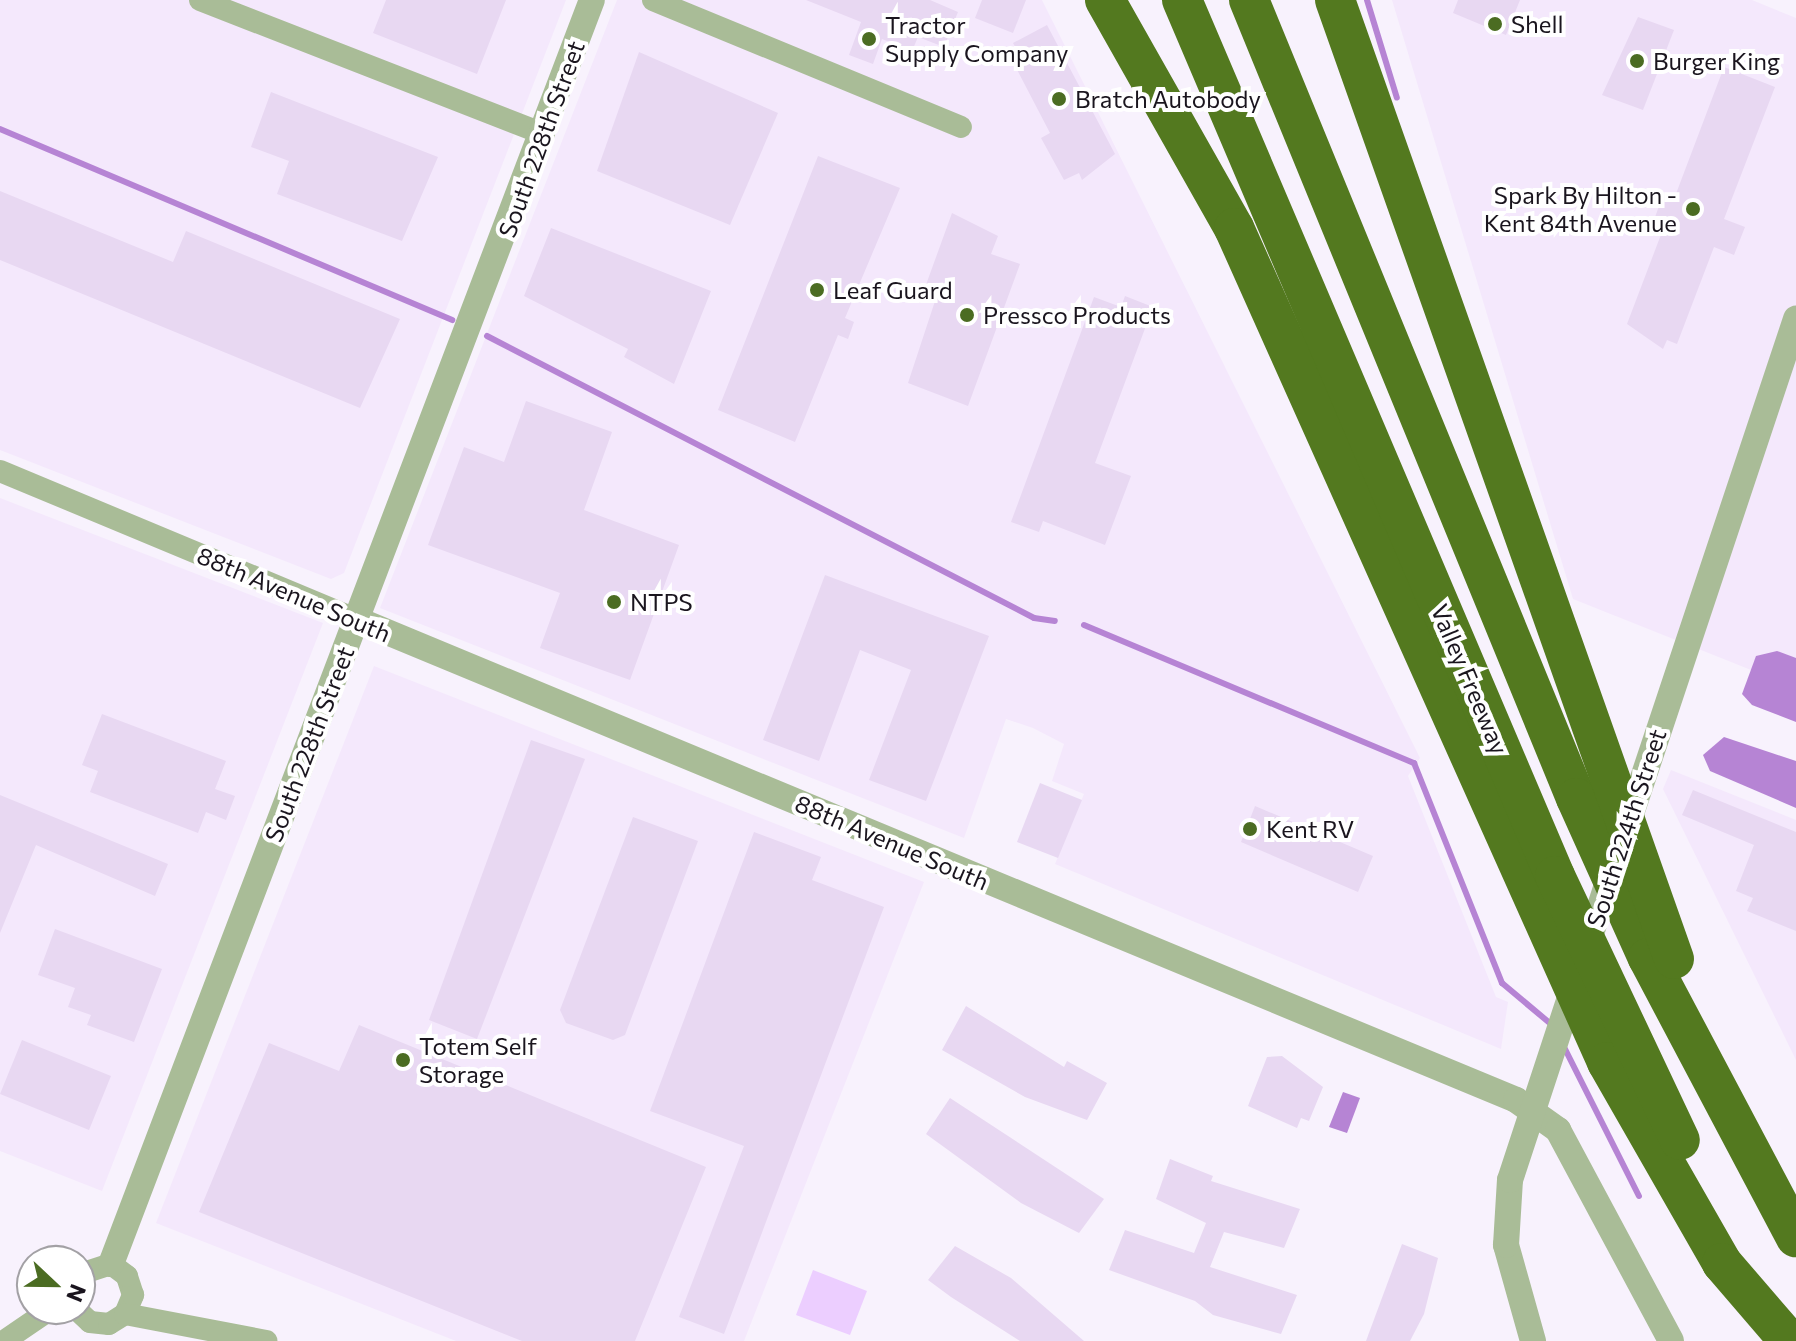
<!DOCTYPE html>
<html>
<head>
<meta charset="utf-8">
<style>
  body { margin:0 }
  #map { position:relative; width:1796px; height:1341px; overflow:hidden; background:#f8f2fd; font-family:Commissioner,sans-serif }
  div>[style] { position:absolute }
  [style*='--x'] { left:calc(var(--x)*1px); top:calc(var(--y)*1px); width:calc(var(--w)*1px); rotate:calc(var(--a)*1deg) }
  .built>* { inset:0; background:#f4e8fc }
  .green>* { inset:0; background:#ecceff }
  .water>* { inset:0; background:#b684d4 }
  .stream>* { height:6px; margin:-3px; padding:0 3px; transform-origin:3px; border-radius:3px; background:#b684d4 }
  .building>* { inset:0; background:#e8d8f2 }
  .minor>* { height:22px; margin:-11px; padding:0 11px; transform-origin:11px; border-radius:11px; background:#a9bc97 }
  .tertiary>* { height:26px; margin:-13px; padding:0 13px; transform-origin:13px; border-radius:13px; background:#a9bc97 }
  .motorway>* { height:40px; margin:-20px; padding:0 20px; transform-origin:20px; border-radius:20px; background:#53791f }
  .dots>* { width:22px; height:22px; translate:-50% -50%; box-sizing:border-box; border:4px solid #fff; border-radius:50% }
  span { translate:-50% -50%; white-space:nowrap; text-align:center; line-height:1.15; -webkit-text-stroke:8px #fff; paint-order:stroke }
  .poi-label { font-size:24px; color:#1a151e }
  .left { translate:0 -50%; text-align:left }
  .right { translate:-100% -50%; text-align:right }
  .street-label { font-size:24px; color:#1a151e }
  .north { position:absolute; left:16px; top:1245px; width:80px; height:80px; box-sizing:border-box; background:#fff; border:2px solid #a3a1a5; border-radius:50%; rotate:112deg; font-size:22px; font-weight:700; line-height:32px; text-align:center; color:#1a151e }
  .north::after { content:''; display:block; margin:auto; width:28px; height:36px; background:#4b6c22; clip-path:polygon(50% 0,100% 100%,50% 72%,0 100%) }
</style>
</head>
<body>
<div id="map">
  <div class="built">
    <i style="clip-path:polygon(0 0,566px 0,344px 573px,331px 579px,0 450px)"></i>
    <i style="clip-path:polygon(617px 0,1042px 0,1420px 758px,1408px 776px,1496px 997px,1508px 1002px,1501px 1049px,1055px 864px,1084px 794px,1052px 781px,1064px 744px,1033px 728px,1006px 719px,964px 838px,380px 608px)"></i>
    <i style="clip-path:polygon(1392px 0,1752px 0,1796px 18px,1796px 688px,1573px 599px)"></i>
    <i style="clip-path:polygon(0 498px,323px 623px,102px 1191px,0 1151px)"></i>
    <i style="clip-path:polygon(374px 666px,924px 882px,744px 1341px,456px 1341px,156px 1223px)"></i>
    <i style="clip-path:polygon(1671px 770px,1796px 820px,1796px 1060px,1663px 789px)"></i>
  </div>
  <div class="green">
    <i style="clip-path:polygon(813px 1270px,867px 1291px,850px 1335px,796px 1315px)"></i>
  </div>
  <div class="water">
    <i style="clip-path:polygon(1777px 651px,1796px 658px,1796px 722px,1752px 705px,1742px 694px,1756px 656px)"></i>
    <i style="clip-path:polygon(1724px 737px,1796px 761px,1796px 808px,1710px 771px,1703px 755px)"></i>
    <i style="clip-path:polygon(1343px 1092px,1360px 1098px,1347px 1133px,1329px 1127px)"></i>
  </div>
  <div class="stream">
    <i style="--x:1367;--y:0;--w:102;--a:73"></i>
    <i style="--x:0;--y:129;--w:491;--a:22.9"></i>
    <i style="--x:487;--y:336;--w:615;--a:27.27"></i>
    <i style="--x:1034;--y:618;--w:21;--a:8"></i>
    <i style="--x:1084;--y:625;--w:358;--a:22.7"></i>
    <i style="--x:1414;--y:763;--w:237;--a:68.2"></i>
    <i style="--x:1502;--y:983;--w:65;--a:40"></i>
    <i style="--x:1563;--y:1045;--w:169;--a:63.3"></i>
  </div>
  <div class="building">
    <i style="clip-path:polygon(386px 0,506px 0,477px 74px,373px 33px)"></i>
    <i style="clip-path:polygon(806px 0,930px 0,958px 12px,944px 47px,918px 37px,912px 51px,882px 39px,873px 64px,849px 55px,861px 22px)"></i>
    <i style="clip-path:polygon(982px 0,1026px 0,1013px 33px,975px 18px)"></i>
    <i style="clip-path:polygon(1458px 0,1520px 0,1506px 35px,1453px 13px)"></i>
    <i style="clip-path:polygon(1638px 17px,1674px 30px,1643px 110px,1602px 95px)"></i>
    <i style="clip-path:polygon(1047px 25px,1115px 154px,1082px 180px,1079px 173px,1064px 180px,1041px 138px,1050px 133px,1014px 64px,1022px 60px,1013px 43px)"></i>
    <i style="clip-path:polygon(639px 52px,778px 113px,730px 225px,597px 171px)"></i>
    <i style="clip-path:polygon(1724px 67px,1775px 87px,1724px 219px,1745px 227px,1734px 255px,1714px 247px,1677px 344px,1667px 340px,1663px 349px,1627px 324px,1665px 224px,1654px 220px,1663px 195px,1674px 199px)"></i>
    <i style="clip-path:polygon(271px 92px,438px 157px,402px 241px,277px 194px,289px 161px,251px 147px)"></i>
    <i style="clip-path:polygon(818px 156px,900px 188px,845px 318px,854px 322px,848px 339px,838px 335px,795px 442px,718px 410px)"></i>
    <i style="clip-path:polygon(0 191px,173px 262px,186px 231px,400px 319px,360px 408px,0 260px)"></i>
    <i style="clip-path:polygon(952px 213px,998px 236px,991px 254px,1020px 264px,968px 406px,908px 383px,936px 298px,923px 293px)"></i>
    <i style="clip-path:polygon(551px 228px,711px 291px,674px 384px,624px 357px,628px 349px,524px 296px)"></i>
    <i style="clip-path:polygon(1125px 296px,1153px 307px,1095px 463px,1131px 476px,1105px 545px,1043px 521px,1039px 532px,1011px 522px,1094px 297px,1121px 307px)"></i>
    <i style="clip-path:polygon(526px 401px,612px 432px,584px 510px,679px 545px,630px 680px,540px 648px,560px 593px,428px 545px,464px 447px,504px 462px)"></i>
    <i style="clip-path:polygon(825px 575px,989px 636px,926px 801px,869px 780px,911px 670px,860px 650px,819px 761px,763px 740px)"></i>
    <i style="clip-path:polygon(102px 714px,226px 761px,215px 789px,235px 796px,226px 820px,206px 812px,198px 833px,90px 792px,98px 771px,82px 765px)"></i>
    <i style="clip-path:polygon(531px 740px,585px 759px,477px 1039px,429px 1020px)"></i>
    <i style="clip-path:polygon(1040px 783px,1082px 800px,1058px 858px,1017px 842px)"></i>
    <i style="clip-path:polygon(1693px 790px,1796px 832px,1796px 931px,1747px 911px,1753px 898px,1736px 891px,1754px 845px,1682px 815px)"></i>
    <i style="clip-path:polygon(0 795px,168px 864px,155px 896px,36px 845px,0 933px)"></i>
    <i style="clip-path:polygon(1255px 806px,1373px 856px,1358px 892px,1241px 842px)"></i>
    <i style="clip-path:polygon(633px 817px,698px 841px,625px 1035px,613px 1040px,566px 1023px,560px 1010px)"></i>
    <i style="clip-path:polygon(754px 832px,821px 857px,812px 880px,884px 907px,724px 1334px,679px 1317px,744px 1146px,650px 1111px)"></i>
    <i style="clip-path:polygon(55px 929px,162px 969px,134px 1042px,87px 1025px,91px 1015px,68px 1007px,75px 988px,38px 975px)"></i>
    <i style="clip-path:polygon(966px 1006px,1064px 1067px,1067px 1061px,1107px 1083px,1087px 1120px,1025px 1097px,942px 1050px)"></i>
    <i style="clip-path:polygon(359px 1025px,706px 1167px,635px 1341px,522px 1341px,199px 1212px,269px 1043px,339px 1071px)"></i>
    <i style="clip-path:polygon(22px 1040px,111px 1076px,89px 1130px,0 1094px)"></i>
    <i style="clip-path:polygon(1282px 1056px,1323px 1087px,1309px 1121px,1301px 1118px,1297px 1128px,1248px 1106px,1267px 1057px)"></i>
    <i style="clip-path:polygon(950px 1098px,1104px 1199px,1079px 1233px,1021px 1203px,926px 1134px)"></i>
    <i style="clip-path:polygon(1170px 1159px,1213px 1176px,1211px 1181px,1300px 1209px,1284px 1248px,1224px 1232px,1210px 1267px,1297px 1295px,1281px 1334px,1213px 1315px,1195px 1301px,1109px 1270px,1125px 1230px,1194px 1253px,1206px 1223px,1156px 1199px)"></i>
    <i style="clip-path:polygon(1402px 1244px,1438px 1258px,1424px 1314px,1410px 1341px,1366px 1341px)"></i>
    <i style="clip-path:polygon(955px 1246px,1011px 1278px,1084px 1341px,1020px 1341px,951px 1297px,928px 1280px)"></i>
  </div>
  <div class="minor">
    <i style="--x:200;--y:0;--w:369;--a:21.3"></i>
    <i style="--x:653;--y:0;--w:333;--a:22.4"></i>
    <i style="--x:0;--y:471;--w:388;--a:22.6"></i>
    <i style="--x:76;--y:1309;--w:19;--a:43"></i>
    <i style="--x:90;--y:1322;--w:19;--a:6"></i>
    <i style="--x:109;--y:1324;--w:19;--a:-32"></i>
    <i style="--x:125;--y:1314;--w:21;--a:-67"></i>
    <i style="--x:133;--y:1295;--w:20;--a:-108"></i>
    <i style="--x:127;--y:1276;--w:20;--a:-143"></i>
    <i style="--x:111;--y:1264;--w:33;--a:162"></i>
    <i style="--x:125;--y:1314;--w:144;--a:10.8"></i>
    <i style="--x:4;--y:1341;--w:57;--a:-34.2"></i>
  </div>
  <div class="tertiary">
    <i style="--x:358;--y:620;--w:1254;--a:22.51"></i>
    <i style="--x:1516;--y:1100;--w:52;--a:35.5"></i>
    <i style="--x:1558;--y:1130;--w:239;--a:61.8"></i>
    <i style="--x:1626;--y:829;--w:538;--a:-71.57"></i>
    <i style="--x:111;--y:1264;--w:1352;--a:-69.17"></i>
    <i style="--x:1533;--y:1341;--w:100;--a:-105.7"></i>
    <i style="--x:1506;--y:1245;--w:65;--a:-86.5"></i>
    <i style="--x:1510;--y:1180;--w:326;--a:-71.8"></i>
  </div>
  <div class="motorway">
    <i style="--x:1105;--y:0;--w:262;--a:60.5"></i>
    <i style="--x:1234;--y:228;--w:914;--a:65.9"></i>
    <i style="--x:1607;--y:1062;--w:232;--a:60.2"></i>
    <i style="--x:1722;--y:1263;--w:103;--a:49.3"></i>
    <i style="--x:1182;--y:0;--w:952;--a:66.94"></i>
    <i style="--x:1555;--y:876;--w:292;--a:64.7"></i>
    <i style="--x:1249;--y:0;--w:862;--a:67.72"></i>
    <i style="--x:1576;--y:798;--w:175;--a:65.8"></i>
    <i style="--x:1648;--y:958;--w:316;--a:62.1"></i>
    <i style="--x:1335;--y:0;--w:1017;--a:70.53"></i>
  </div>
  <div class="dots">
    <i style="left:1495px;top:24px;background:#4b6c22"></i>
    <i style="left:869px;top:39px;background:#4b6c22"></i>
    <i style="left:1637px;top:61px;background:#4b6c22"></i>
    <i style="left:1059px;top:99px;background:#4b6c22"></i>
    <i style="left:1693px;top:209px;background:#4b6c22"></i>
    <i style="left:817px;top:290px;background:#4b6c22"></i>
    <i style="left:967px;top:315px;background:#4b6c22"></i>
    <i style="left:614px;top:602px;background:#4b6c22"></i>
    <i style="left:1250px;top:829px;background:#4b6c22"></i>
    <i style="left:403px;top:1060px;background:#4b6c22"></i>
  </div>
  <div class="poi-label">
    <span class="left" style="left:1511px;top:24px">Shell</span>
    <span class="left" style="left:885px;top:39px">Tractor<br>Supply Company</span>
    <span class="left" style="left:1653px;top:61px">Burger King</span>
    <span class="left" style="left:1075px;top:99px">Bratch Autobody</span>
    <span class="right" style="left:1677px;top:209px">Spark By Hilton -<br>Kent 84th Avenue</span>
    <span class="left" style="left:833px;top:290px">Leaf Guard</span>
    <span class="left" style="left:983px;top:315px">Pressco Products</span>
    <span class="left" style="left:630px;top:602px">NTPS</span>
    <span class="left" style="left:1266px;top:829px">Kent RV</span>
    <span class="left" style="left:419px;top:1060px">Totem Self<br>Storage</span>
  </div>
  <div class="street-label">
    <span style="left:541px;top:139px;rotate:-70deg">South 228th Street</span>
    <span style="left:294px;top:594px;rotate:23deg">88th Avenue South</span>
    <span style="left:1470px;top:679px;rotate:67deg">Valley Freeway</span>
    <span style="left:309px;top:744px;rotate:-69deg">South 228th Street</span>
    <span style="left:1626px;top:828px;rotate:-72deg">South 224th Street</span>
    <span style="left:892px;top:842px;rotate:23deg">88th Avenue South</span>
  </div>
  <div class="north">N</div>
</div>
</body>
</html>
